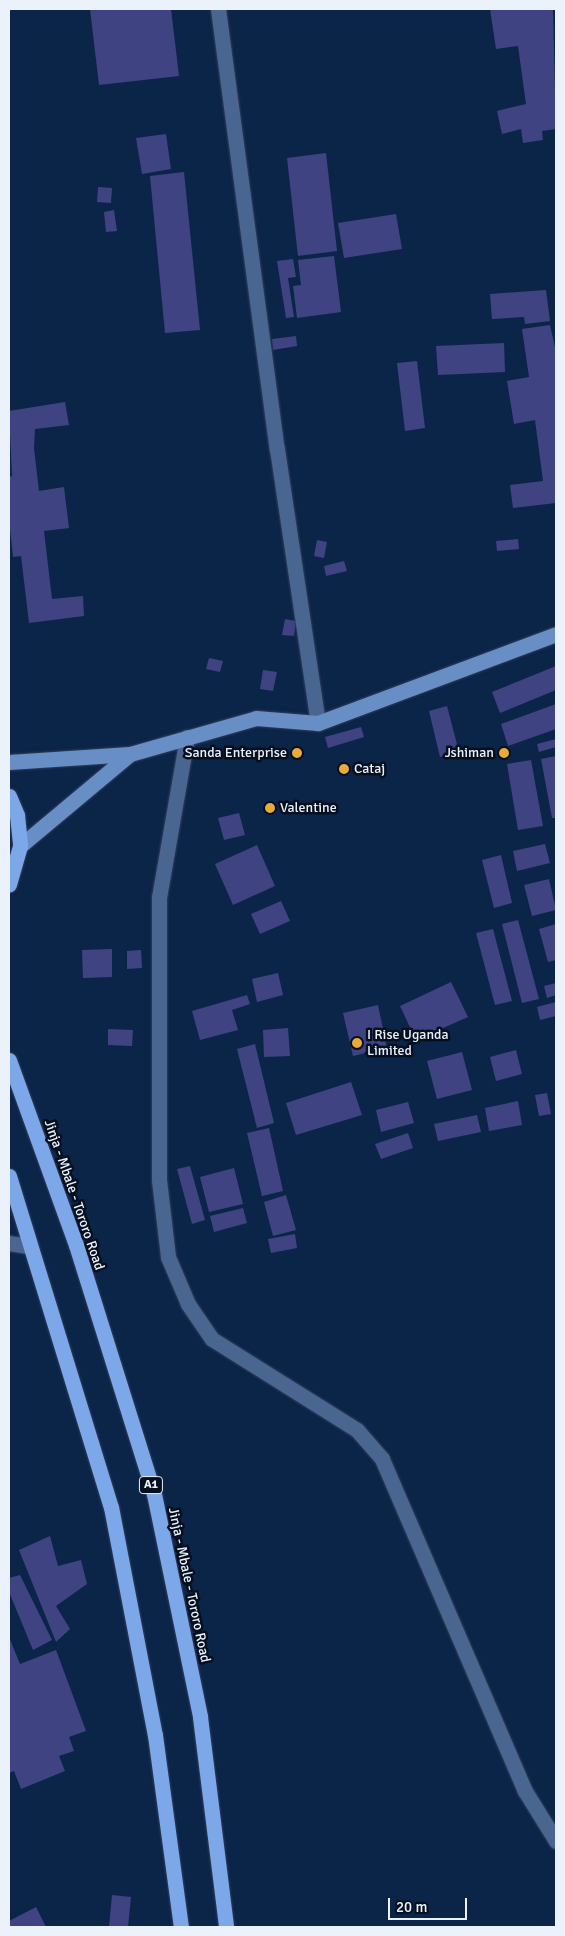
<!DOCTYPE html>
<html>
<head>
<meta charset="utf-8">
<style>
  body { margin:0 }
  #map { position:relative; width:565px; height:1936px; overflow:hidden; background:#0b2549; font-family:Signika,sans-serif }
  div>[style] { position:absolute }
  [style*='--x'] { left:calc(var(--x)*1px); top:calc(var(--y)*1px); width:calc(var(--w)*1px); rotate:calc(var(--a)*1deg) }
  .building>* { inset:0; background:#3f4382 }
  .roads { filter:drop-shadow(0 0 1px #343e5b) drop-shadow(0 0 1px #343e5b) }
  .minor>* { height:15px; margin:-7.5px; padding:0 7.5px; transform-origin:7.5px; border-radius:7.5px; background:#496690 }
  .major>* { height:15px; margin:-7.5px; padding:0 7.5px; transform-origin:7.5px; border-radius:7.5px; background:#688ec6 }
  .highway>* { height:15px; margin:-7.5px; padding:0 7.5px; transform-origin:7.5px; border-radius:7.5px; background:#7ca8ea }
  .dots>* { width:14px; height:14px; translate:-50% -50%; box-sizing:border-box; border:2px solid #050f1f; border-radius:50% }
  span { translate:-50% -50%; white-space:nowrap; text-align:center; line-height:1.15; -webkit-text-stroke:5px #050f1f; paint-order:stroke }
  .shield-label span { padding:1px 4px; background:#050f1f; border:1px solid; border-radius:4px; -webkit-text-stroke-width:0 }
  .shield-label { font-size:12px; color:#ebf2fc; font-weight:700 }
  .poi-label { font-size:14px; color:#ebf2fc }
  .right { translate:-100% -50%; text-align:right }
  .left { translate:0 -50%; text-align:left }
  .street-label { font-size:14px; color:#ebf2fc }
  .frame { position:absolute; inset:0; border:10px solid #ebf2fc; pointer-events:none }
  .scale { position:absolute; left:388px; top:1898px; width:79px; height:22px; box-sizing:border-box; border:2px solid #ebf2fc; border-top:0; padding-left:6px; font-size:15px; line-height:18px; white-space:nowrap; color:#ebf2fc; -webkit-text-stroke:4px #050f1f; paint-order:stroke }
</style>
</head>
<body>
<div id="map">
  <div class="building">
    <i style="clip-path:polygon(90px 9px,171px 9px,179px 76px,99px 85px)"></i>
    <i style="clip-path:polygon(490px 9px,553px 9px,556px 129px,542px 131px,543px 140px,523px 143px,521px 129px,502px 134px,497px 111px,526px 104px,518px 46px,496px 49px)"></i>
    <i style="clip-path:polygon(166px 134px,171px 169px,142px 174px,136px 138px)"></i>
    <i style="clip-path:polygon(326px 153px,337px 251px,298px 256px,287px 158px)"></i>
    <i style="clip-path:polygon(184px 172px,200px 330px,165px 333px,150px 176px)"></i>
    <i style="clip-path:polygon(98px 187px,112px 188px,111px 203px,97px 202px)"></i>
    <i style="clip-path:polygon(114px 210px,117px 231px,106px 232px,104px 212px)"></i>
    <i style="clip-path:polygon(396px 214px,402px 249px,344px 258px,338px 223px)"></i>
    <i style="clip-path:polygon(334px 256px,341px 312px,297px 318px,293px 286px,301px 285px,298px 260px)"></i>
    <i style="clip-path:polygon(293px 259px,296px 277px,288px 278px,294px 317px,286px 318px,277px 261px)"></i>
    <i style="clip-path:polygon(546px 290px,550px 321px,525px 324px,524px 317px,492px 319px,490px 294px)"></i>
    <i style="clip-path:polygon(550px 325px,556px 352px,556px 503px,513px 508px,510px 485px,543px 481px,535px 420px,514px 424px,507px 381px,529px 377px,522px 329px)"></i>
    <i style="clip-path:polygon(296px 336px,297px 346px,273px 350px,272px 339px)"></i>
    <i style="clip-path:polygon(504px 343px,505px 372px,438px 375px,436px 346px)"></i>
    <i style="clip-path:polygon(417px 361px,425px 428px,405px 431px,397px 363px)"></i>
    <i style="clip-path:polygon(65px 402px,69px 425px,35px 429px,34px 448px,39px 491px,64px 487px,69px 528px,44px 531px,52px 599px,83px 596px,84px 616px,29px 623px,21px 556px,13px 557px,9px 519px,9px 477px,12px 476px,9px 411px)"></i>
    <i style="clip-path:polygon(518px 539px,519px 549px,497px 551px,496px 541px)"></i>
    <i style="clip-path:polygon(317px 540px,327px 542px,324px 558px,314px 556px)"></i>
    <i style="clip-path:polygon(344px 561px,347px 571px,326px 576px,324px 566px)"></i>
    <i style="clip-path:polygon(285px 619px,296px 621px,294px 636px,282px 635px)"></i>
    <i style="clip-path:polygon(209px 658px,223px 661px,220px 672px,206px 669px)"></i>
    <i style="clip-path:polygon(556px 666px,556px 690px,500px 713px,492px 692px)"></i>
    <i style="clip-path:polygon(263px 670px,277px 672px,273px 691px,260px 689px)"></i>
    <i style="clip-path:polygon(556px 704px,556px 729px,508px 746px,501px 724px)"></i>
    <i style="clip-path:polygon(447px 706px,459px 752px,440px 757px,429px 711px)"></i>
    <i style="clip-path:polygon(361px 727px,364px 737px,328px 748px,325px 737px)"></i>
    <i style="clip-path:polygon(556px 739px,556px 747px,539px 752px,537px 744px)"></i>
    <i style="clip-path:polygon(556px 756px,556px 818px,552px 818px,541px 759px)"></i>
    <i style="clip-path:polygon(531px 760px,543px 826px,518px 830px,507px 764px)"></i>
    <i style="clip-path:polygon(239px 813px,245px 835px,224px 840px,218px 818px)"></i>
    <i style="clip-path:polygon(545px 844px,550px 863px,517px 871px,513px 851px)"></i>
    <i style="clip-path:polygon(257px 845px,275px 886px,233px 905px,215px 864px)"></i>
    <i style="clip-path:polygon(501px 855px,512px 903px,494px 908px,482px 860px)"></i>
    <i style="clip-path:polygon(549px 879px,556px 910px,532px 916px,524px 885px)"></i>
    <i style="clip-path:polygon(281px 901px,290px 921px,260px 934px,251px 914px)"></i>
    <i style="clip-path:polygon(518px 920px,539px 999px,522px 1003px,502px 924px)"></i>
    <i style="clip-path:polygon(556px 924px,556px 960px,548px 962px,539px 929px)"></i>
    <i style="clip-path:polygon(493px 929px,512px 1001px,495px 1005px,476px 933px)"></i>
    <i style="clip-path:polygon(112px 949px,112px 977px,83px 978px,82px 950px)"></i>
    <i style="clip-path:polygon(141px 950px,142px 968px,127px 969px,127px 951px)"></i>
    <i style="clip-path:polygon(278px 973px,283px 995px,257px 1002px,252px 979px)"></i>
    <i style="clip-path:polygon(451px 982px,468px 1017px,416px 1040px,400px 1006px)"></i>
    <i style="clip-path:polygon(556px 983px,556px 995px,547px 998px,544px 986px)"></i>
    <i style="clip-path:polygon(247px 995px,250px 1004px,232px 1010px,238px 1030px,200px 1040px,192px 1011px)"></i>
    <i style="clip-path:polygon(556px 1002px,556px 1016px,540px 1020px,537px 1007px)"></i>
    <i style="clip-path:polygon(378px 1005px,387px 1048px,353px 1056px,343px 1013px)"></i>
    <i style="clip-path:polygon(288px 1028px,290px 1056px,264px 1057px,263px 1030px)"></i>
    <i style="clip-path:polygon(108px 1029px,133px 1030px,132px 1046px,108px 1045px)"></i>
    <i style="clip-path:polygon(255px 1044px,274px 1123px,257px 1128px,237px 1049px)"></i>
    <i style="clip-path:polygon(516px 1050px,522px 1074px,496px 1081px,490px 1057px)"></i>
    <i style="clip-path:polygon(462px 1052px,472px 1090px,437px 1099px,427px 1061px)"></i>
    <i style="clip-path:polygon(351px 1082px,362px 1115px,296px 1135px,286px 1103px)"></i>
    <i style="clip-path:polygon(547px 1093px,551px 1114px,539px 1116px,535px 1095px)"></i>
    <i style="clip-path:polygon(518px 1101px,522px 1125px,489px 1131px,485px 1108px)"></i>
    <i style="clip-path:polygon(408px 1102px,414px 1123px,381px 1132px,376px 1110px)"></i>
    <i style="clip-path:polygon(477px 1115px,481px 1132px,438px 1141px,434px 1124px)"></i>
    <i style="clip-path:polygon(269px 1128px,283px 1191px,262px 1196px,247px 1133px)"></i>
    <i style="clip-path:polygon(408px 1133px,413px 1148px,381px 1159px,375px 1144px)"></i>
    <i style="clip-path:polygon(190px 1166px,205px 1220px,192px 1224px,177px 1169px)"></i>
    <i style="clip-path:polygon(234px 1168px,243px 1204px,209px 1212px,200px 1177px)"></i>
    <i style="clip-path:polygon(286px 1195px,296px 1230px,273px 1236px,264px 1202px)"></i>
    <i style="clip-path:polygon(243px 1208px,247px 1223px,214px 1232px,210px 1216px)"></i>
    <i style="clip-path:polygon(295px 1234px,297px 1248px,271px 1253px,268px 1239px)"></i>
    <i style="clip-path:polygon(50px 1536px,58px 1566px,81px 1560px,87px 1584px,56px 1606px,70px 1629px,56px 1642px,19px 1550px)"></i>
    <i style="clip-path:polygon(20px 1575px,52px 1640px,33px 1650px,9px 1592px,9px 1578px)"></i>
    <i style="clip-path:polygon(9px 1637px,20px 1664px,56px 1650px,86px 1731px,69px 1737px,74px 1751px,59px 1756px,65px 1771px,21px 1789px,14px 1771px,9px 1773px)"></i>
    <i style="clip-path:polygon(112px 1895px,131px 1897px,128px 1927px,109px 1927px)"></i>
    <i style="clip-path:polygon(36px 1907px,46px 1927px,9px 1927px,9px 1921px)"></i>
  </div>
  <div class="roads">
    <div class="minor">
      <i style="--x:218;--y:9;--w:444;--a:82.4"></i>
      <i style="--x:277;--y:449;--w:277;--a:81.5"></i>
      <i style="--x:187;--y:737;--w:162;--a:99.9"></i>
      <i style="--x:159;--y:897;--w:283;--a:90"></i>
      <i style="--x:159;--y:1180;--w:78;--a:83.3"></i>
      <i style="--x:168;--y:1257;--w:51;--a:66.9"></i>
      <i style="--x:188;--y:1304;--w:42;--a:55.6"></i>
      <i style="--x:212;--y:1339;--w:171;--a:32.1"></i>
      <i style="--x:357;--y:1430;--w:38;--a:49"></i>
      <i style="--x:382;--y:1459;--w:361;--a:66.7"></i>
      <i style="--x:525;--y:1791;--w:59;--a:58.2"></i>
      <i style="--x:9;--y:1243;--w:19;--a:9"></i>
    </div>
    <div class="major">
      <i style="--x:9;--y:762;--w:121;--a:-3.8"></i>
      <i style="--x:130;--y:754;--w:131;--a:-15.9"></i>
      <i style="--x:256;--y:718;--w:62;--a:4.6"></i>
      <i style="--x:318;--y:723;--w:254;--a:-20.5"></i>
      <i style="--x:20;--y:846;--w:143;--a:-39.9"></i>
    </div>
    <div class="highway">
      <i style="--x:9;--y:796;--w:21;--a:67"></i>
      <i style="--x:17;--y:815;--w:31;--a:84"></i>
      <i style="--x:20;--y:846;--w:40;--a:106"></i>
      <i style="--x:9;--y:1060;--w:197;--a:70.1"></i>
      <i style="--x:76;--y:1245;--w:261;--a:72.6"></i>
      <i style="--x:154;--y:1494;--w:228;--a:78.3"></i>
      <i style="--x:200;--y:1717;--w:212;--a:82.9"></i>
      <i style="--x:9;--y:1176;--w:346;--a:72.9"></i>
      <i style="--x:111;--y:1507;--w:232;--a:79.1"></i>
      <i style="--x:155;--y:1735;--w:194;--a:82.3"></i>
    </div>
  </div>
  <div class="dots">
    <i style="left:297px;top:753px;background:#e9aa38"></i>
    <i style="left:504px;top:753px;background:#e9aa38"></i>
    <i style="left:344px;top:769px;background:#e9aa38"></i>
    <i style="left:270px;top:808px;background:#e9aa38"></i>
    <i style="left:357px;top:1043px;background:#e9aa38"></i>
  </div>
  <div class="shield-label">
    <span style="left:151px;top:1485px">A1</span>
  </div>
  <div class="poi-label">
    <span class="right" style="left:287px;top:753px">Sanda Enterprise</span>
    <span class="right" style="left:494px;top:753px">Jshiman</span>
    <span class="left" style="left:354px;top:769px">Cataj</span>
    <span class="left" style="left:280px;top:808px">Valentine</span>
    <span class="left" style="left:367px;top:1043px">I Rise Uganda<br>Limited</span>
  </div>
  <div class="street-label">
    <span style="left:74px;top:1195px;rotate:71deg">Jinja - Mbale - Tororo Road</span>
    <span style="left:189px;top:1585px;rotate:78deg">Jinja - Mbale - Tororo Road</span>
  </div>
  <div class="frame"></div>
  <div class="scale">20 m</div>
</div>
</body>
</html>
